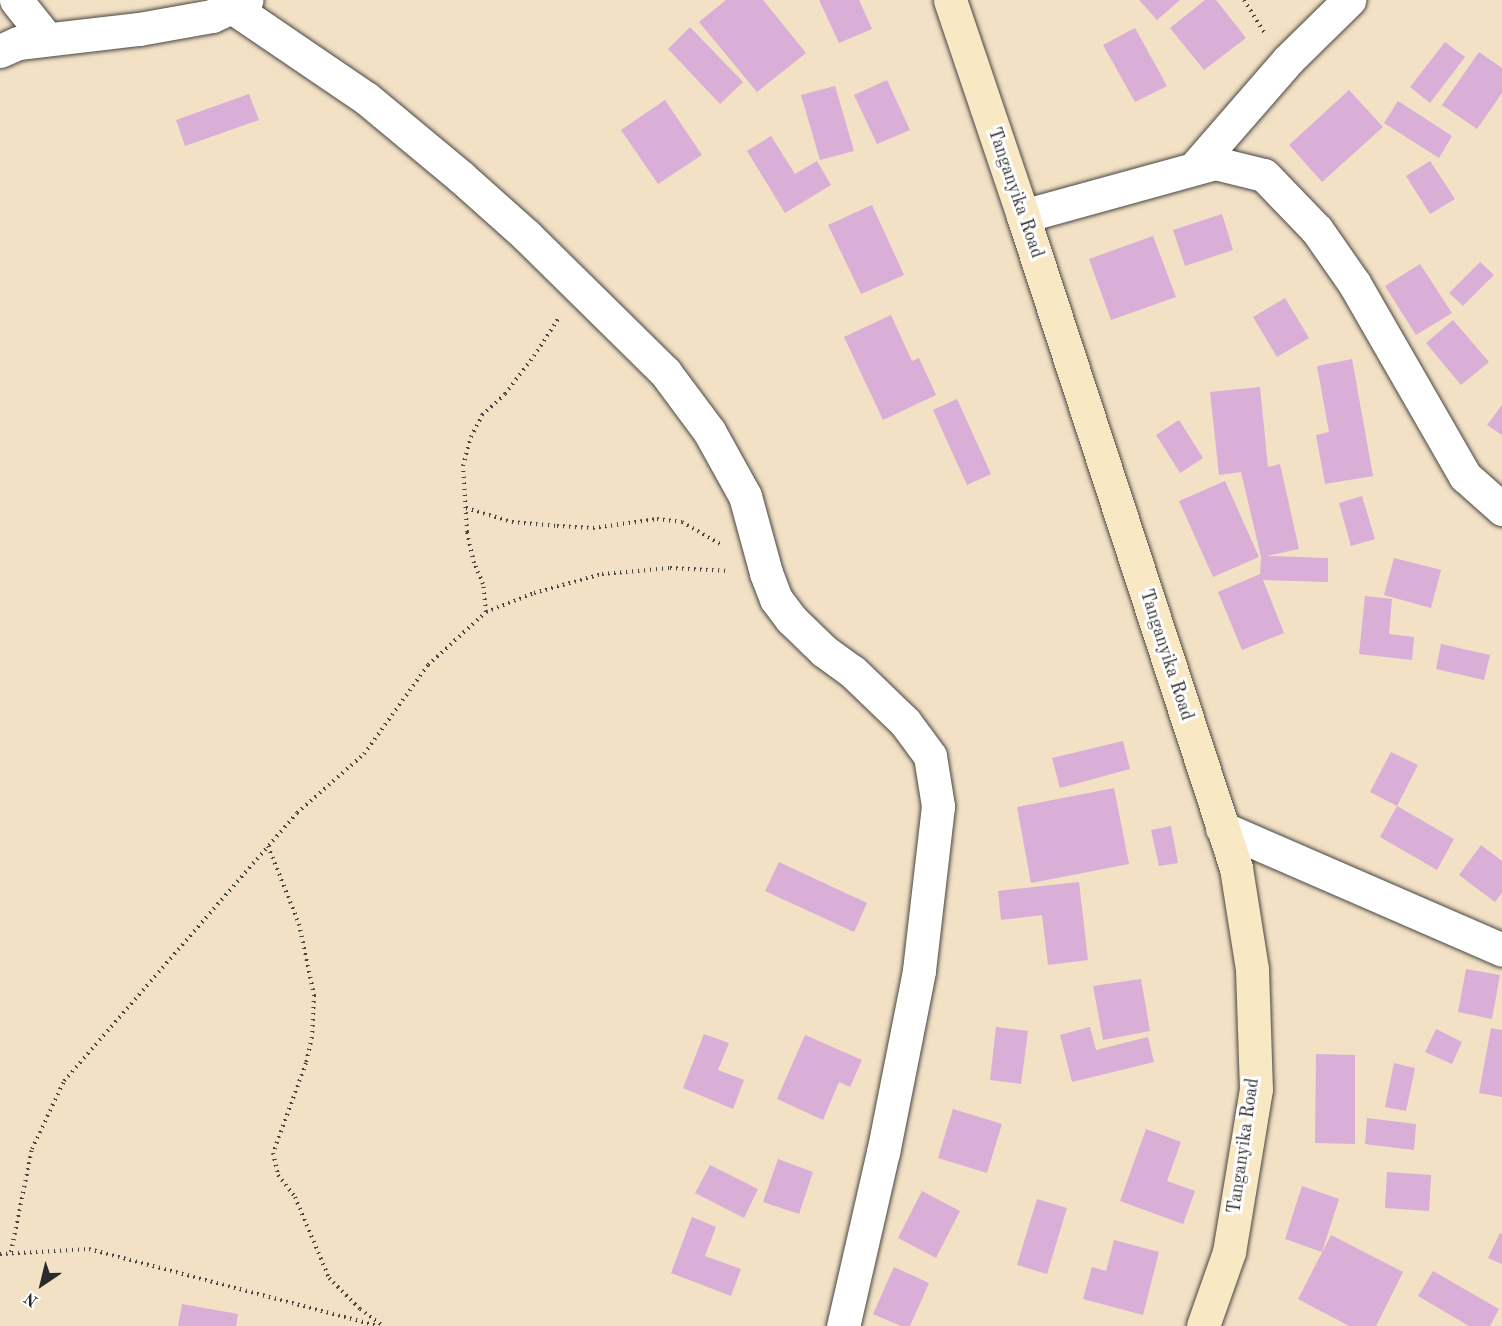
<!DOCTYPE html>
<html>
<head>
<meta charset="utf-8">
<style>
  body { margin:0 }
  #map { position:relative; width:1502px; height:1326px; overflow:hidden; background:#f2e1c5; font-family:"Old Standard TT",serif }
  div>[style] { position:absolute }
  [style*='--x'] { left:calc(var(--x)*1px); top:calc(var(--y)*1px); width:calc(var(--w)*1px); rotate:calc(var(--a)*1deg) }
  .building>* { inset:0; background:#d9aed7 }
  .path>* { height:4px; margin-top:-2px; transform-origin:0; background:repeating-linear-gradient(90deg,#494642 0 1.5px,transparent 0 6px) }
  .roads { filter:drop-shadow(0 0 2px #494642) drop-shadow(0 0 2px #494642) }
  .street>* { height:33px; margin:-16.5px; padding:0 16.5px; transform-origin:16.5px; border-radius:16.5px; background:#fff }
  .secondary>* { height:33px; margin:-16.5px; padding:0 16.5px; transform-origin:16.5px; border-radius:16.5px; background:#f8e8c3 }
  span { translate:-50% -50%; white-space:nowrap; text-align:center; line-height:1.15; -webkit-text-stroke:6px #fff; paint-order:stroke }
  .street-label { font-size:18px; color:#2b2b2b }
  .north { position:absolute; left:12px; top:1254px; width:60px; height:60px; -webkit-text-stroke:4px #fff; paint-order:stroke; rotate:215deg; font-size:16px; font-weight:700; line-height:24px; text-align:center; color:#2b2b2b }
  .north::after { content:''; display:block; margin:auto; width:21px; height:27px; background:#2b2b2b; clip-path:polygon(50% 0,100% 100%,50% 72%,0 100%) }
</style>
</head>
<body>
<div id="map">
  <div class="building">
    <i style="clip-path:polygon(726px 0,763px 0,806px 53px,757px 92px,699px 22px)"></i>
    <i style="clip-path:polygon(819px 0,859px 0,872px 29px,839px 43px)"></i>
    <i style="clip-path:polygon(1139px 0,1180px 0,1157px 20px)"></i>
    <i style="clip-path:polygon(1205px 0,1216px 0,1246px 38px,1204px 70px,1170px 28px)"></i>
    <i style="clip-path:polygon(690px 27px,743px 82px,720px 104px,668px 49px)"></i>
    <i style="clip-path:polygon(1135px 28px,1167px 86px,1135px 102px,1103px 45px)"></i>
    <i style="clip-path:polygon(1445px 42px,1465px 57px,1430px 103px,1410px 87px)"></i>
    <i style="clip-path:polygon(1479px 52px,1502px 68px,1502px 93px,1477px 129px,1442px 105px)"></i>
    <i style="clip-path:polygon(887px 80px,910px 130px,877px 144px,854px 95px)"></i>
    <i style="clip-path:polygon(835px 86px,854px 151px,820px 160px,801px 95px)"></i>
    <i style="clip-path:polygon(1349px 90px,1383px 127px,1322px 182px,1289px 145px)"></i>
    <i style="clip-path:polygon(249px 94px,259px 120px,185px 146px,176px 120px)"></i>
    <i style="clip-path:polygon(665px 100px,702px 155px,658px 184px,621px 130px)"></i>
    <i style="clip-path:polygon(1398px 101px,1452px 136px,1439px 158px,1384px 123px)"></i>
    <i style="clip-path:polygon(771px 136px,795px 174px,817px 161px,831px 185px,785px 213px,747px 151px)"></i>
    <i style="clip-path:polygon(1430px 161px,1455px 199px,1430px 214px,1406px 176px)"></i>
    <i style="clip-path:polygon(872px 205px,904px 275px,861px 294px,828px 225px)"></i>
    <i style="clip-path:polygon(1222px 214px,1233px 250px,1185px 266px,1173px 230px)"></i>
    <i style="clip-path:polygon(1153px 236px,1176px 297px,1111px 320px,1089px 259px)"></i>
    <i style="clip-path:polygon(1480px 262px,1494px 275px,1463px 306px,1449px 293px)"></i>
    <i style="clip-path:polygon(1420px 264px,1452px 313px,1416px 335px,1385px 286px)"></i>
    <i style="clip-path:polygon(1285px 298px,1309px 338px,1277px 357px,1253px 317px)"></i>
    <i style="clip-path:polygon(891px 315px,912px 361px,919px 358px,936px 395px,883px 420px,844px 337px)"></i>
    <i style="clip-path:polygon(1453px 320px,1489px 362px,1461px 385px,1426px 343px)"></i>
    <i style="clip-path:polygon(1352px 359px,1373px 476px,1325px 484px,1316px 435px,1329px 432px,1317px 366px)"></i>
    <i style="clip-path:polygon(1260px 387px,1268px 467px,1280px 464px,1299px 549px,1267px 556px,1328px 558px,1328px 582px,1263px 580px,1284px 633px,1242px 650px,1218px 592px,1260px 574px,1261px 557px,1241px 472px,1219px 475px,1210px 392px)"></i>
    <i style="clip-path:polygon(957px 399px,991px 474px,967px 485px,933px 410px)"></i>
    <i style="clip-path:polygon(1502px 405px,1502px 435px,1487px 425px)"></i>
    <i style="clip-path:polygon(1179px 420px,1203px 458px,1180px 473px,1156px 435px)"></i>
    <i style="clip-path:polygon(1225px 481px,1259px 557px,1213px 577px,1179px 501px)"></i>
    <i style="clip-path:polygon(1362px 496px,1375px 539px,1351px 546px,1339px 503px)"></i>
    <i style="clip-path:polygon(1394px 558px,1441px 570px,1431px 608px,1384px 595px)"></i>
    <i style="clip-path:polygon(1365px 596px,1392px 599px,1389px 634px,1414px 637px,1412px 660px,1359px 654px)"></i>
    <i style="clip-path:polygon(1441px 644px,1490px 655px,1484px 680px,1436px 669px)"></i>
    <i style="clip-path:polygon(1123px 741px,1130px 769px,1060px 788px,1052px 758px)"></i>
    <i style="clip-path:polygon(1391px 752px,1418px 765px,1397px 806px,1370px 792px)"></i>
    <i style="clip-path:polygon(1114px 788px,1129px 864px,1031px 883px,1017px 807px)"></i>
    <i style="clip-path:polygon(1397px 806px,1454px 839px,1437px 870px,1380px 837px)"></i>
    <i style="clip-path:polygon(1171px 826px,1178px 863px,1159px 866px,1151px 830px)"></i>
    <i style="clip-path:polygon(1481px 845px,1502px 861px,1502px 893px,1495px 902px,1459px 875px)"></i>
    <i style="clip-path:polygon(779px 862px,867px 903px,854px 932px,765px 891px)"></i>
    <i style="clip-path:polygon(1079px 882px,1088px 960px,1048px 965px,1042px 915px,1001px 920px,998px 891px)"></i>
    <i style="clip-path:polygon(1466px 969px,1500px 975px,1492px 1019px,1458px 1012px)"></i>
    <i style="clip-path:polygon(1141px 979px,1150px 1031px,1103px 1040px,1093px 986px)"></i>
    <i style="clip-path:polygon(996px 1027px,1028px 1031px,1021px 1084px,990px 1080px)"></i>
    <i style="clip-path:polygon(1090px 1027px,1096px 1050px,1148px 1037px,1154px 1062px,1072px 1082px,1060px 1035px)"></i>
    <i style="clip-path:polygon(1491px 1028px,1502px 1030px,1502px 1097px,1479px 1093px)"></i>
    <i style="clip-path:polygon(1436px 1029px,1462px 1042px,1452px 1064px,1425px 1052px)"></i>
    <i style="clip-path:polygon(704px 1034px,729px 1043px,718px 1070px,744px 1080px,733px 1109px,683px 1088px)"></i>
    <i style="clip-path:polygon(805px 1035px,862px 1060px,850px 1087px,839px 1082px,823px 1120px,777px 1099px)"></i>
    <i style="clip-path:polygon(1316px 1054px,1355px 1055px,1355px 1144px,1315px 1143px)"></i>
    <i style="clip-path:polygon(1394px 1063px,1415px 1068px,1406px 1111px,1385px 1107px)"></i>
    <i style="clip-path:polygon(953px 1109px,1002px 1124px,987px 1173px,938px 1158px)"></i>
    <i style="clip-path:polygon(1367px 1118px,1416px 1124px,1414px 1150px,1365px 1144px)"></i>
    <i style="clip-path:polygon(1146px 1129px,1181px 1142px,1167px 1181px,1195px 1191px,1183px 1224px,1120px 1201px)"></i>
    <i style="clip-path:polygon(778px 1159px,813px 1172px,799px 1214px,763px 1202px)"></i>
    <i style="clip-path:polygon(710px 1165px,758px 1189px,744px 1218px,695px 1193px)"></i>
    <i style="clip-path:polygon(1387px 1172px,1431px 1175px,1429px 1211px,1385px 1208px)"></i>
    <i style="clip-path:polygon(1302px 1186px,1339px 1199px,1322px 1252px,1285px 1239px)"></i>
    <i style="clip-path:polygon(922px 1191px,960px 1211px,936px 1258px,898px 1238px)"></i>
    <i style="clip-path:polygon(1037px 1199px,1067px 1208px,1047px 1274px,1017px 1265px)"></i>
    <i style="clip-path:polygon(692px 1217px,716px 1227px,705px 1256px,741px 1269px,731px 1296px,671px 1273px)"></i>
    <i style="clip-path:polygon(1500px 1233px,1502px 1234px,1502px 1264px,1488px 1258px)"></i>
    <i style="clip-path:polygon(1331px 1235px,1403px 1272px,1376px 1326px,1349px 1326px,1298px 1299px)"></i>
    <i style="clip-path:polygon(1114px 1240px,1159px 1252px,1143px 1315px,1083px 1299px,1092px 1267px,1106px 1271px)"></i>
    <i style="clip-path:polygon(894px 1267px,929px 1283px,910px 1326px,901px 1326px,873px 1314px)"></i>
    <i style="clip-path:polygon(1433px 1271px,1499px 1309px,1490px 1326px,1469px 1326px,1418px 1296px)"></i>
    <i style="clip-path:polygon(182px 1304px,238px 1314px,236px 1326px,178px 1326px)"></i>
  </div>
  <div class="path">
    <i style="--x:1244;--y:0;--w:38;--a:58"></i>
    <i style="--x:466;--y:508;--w:48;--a:16.9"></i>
    <i style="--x:512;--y:522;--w:45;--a:5.1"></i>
    <i style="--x:557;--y:526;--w:36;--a:3"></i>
    <i style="--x:593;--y:528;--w:65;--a:-8"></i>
    <i style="--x:657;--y:519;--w:25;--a:7"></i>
    <i style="--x:682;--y:522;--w:44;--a:30.1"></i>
    <i style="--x:486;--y:612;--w:28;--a:-96"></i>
    <i style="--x:483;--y:584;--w:23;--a:-113"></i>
    <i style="--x:474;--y:563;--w:32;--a:-103"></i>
    <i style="--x:467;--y:532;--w:66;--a:-93.5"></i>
    <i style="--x:463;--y:466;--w:30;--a:-75"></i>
    <i style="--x:471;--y:437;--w:25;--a:-63"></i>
    <i style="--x:482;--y:415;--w:31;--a:-42"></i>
    <i style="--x:505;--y:394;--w:48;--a:-52.7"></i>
    <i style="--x:534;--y:356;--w:44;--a:-57"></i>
    <i style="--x:268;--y:846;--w:84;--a:68.3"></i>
    <i style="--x:299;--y:924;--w:73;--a:78.1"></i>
    <i style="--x:314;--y:995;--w:42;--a:92.7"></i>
    <i style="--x:312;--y:1037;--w:27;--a:103"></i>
    <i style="--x:306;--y:1063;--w:96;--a:110.1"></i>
    <i style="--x:273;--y:1153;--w:23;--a:77"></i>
    <i style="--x:278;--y:1175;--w:28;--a:52"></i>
    <i style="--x:295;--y:1197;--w:88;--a:67.2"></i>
    <i style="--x:329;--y:1278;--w:44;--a:45"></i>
    <i style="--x:360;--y:1309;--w:29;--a:36"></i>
    <i style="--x:11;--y:1252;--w:105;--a:-78.5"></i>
    <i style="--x:32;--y:1149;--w:75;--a:-64.8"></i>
    <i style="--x:64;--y:1081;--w:355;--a:-49"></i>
    <i style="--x:297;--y:813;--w:89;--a:-41.4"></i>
    <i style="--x:364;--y:754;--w:110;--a:-54.3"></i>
    <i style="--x:428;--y:665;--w:79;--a:-42.4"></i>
    <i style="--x:486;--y:612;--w:52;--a:-21.6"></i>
    <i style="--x:534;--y:593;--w:71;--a:-15.6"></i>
    <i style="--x:602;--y:574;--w:68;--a:-5"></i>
    <i style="--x:670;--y:568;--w:59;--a:2.9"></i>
    <i style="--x:0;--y:1254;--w:89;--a:-3.2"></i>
    <i style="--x:89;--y:1249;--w:299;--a:14.9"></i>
  </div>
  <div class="roads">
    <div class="street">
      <i style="--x:16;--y:0;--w:50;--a:51.5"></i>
      <i style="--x:232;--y:7;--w:162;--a:34.2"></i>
      <i style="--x:366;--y:98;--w:124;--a:39.7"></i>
      <i style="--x:461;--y:177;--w:89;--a:41.8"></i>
      <i style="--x:527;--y:236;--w:194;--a:44.6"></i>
      <i style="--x:665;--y:372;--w:74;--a:53.3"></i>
      <i style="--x:709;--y:431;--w:74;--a:61"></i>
      <i style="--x:745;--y:496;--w:80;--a:74.7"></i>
      <i style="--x:766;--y:573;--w:28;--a:69"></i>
      <i style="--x:776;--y:599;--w:25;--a:53"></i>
      <i style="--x:791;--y:619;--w:46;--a:44.1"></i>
      <i style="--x:824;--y:651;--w:34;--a:36"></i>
      <i style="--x:852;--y:671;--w:74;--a:43.9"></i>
      <i style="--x:905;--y:722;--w:42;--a:53.7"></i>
      <i style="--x:930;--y:756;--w:51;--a:80.9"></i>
      <i style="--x:938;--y:806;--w:166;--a:96.6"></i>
      <i style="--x:919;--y:971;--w:185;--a:101.2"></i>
      <i style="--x:883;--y:1152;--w:179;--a:102.9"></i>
      <i style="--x:0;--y:51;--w:20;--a:-24"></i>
      <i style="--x:18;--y:43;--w:122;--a:-6.6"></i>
      <i style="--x:139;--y:29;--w:74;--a:-10.1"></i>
      <i style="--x:212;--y:16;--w:38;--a:-25"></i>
      <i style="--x:1195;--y:167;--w:142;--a:-49"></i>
      <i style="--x:1288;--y:60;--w:86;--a:-44.5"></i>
      <i style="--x:1023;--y:216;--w:199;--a:-15.4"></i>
      <i style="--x:1215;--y:163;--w:50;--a:13.8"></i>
      <i style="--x:1264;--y:175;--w:76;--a:46.1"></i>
      <i style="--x:1317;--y:230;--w:65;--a:55.1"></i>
      <i style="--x:1354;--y:283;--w:223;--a:60.1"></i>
      <i style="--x:1465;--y:476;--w:50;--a:41.7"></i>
      <i style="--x:1222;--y:828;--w:305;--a:23.5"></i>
    </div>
    <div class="secondary">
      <i style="--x:950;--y:0;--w:228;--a:71.3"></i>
      <i style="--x:1023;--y:216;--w:686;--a:71.91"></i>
      <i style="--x:1236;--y:868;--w:102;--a:81"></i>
      <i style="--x:1252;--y:969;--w:120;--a:88.1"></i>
      <i style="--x:1256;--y:1089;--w:165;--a:99.4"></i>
      <i style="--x:1229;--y:1252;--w:78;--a:109.4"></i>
    </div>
  </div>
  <div class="street-label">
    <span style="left:1015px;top:193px;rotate:71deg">Tanganyika Road</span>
    <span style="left:1166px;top:655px;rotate:72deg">Tanganyika Road</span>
    <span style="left:1244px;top:1146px;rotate:-82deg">Tanganyika Road</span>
  </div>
  <div class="north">N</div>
</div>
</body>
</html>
